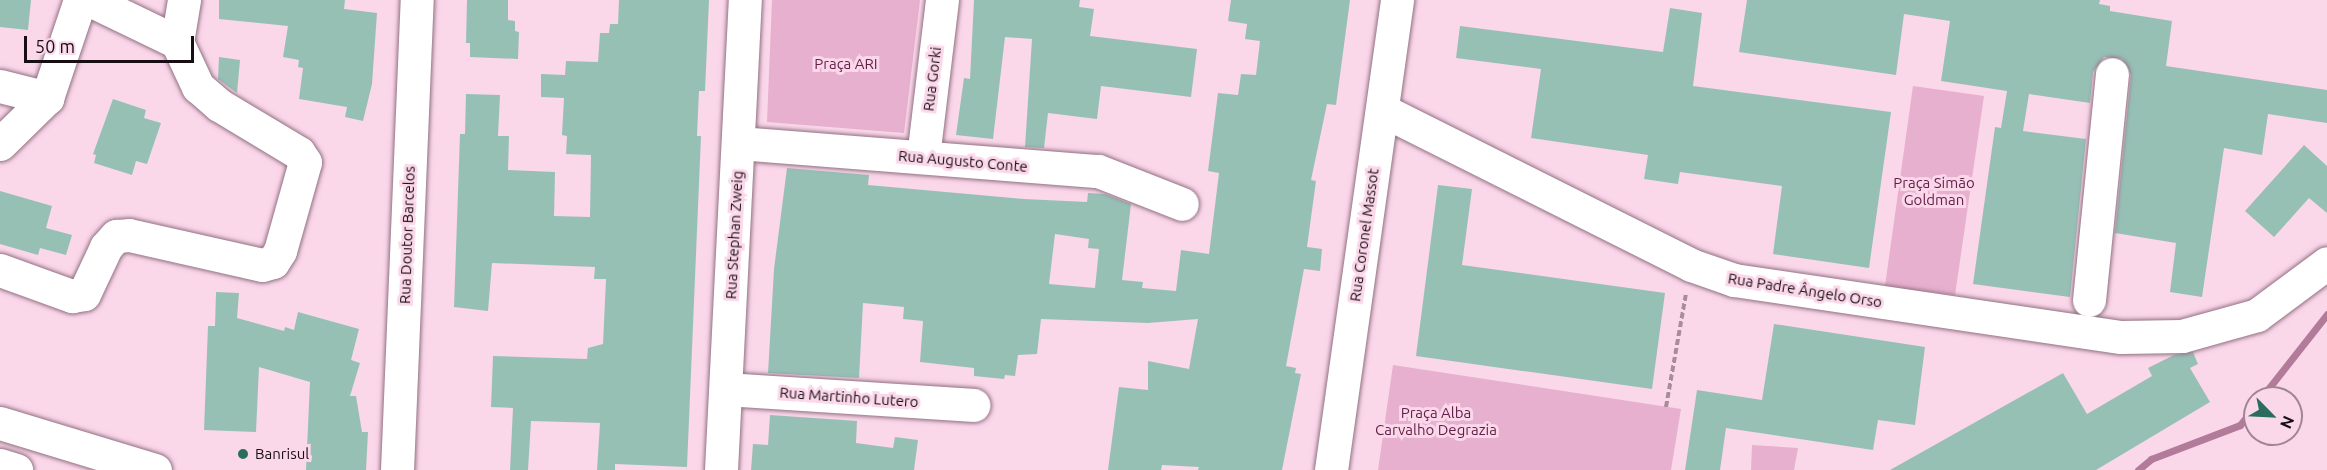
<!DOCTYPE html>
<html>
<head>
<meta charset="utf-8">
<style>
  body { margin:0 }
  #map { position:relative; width:2327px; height:470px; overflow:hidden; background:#fbd7ea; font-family:Ubuntu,sans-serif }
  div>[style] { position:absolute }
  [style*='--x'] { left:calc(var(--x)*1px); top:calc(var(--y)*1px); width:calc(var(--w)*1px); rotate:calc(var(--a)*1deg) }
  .green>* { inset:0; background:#e7b0ce }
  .stream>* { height:7px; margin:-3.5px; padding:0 3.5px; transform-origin:3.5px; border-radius:3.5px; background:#b17b99 }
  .building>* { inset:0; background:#97c0b5 }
  .path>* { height:4px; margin-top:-2px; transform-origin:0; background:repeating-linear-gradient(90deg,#a78c9a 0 6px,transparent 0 9px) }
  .roads { filter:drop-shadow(0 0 2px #917182) drop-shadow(0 0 2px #917182) }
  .minor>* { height:33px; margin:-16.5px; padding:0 16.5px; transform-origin:16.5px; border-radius:16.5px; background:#fff }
  .major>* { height:33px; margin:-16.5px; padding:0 16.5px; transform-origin:16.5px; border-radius:16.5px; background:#fff }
  .dots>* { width:16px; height:16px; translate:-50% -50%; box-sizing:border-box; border:3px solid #fbd7ea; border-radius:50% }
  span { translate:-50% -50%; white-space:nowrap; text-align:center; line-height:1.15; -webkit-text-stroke:6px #fbd7ea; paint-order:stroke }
  .park-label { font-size:15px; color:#611f48 }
  .street-label { font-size:15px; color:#180d13 }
  .poi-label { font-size:15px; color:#180d13 }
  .left { translate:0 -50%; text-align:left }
  .north { position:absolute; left:2243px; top:386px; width:60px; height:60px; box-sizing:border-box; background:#fbd7ea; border:2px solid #a08694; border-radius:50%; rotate:114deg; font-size:16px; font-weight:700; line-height:24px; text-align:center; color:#180d13 }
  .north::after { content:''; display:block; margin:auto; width:21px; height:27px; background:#2a6d5e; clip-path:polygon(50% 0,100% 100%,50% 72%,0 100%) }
  .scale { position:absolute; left:24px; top:36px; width:170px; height:27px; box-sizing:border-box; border:3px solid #180d13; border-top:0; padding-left:8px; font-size:18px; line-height:21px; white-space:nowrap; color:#180d13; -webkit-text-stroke:4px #fbd7ea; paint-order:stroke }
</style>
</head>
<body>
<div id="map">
  <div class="green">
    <i style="clip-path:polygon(772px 0,920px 0,904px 133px,767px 122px)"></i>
    <i style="clip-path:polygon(1913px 86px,1984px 96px,1955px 295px,1885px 286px)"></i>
    <i style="clip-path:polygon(1393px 365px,1681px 409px,1671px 470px,1378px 470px)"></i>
    <i style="clip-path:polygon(1752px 445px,1798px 448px,1794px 470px,1751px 470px)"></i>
  </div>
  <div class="stream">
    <i style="--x:2261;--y:398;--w:107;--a:-51.8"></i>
    <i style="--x:2138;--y:470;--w:17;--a:-40"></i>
    <i style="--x:2151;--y:459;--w:95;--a:-20.9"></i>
    <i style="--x:2240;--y:425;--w:24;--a:-52"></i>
  </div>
  <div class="building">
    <i style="clip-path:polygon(0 0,31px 0,28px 30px,0 27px)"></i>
    <i style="clip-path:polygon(219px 0,345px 0,344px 9px,377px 13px,372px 84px,363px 121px,345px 117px,347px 107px,299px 99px,303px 68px,298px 67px,299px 60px,283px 57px,288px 26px,219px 19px)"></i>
    <i style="clip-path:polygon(467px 0,508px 0,508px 20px,515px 21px,515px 31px,519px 32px,518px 59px,470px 57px,470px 43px,466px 43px)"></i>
    <i style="clip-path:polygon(619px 0,709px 0,705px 91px,699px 91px,697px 136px,701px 136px,687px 467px,615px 464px,615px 470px,597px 470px,600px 423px,531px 421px,528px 470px,510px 470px,513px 408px,491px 407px,493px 356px,587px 359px,588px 348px,603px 344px,606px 279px,594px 279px,595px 267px,492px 263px,488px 311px,454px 307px,460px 134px,465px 134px,466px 94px,500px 95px,498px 136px,509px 136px,508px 170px,555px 172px,554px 216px,590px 217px,591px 155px,566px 154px,567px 136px,562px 135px,564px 98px,541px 97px,541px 74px,565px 75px,566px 61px,598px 62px,600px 33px,609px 33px,610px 24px,618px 24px)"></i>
    <i style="clip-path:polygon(974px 0,1080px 0,1079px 7px,1094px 9px,1090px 36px,1197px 49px,1191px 97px,1101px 86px,1097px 119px,1048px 113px,1044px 148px,1025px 147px,1032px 39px,1005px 37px,993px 139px,956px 135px,964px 78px,970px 79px)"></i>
    <i style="clip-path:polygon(evenodd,1231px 0,1350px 0,1336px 105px,1327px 104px,1311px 180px,1316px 181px,1307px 247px,1322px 249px,1320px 271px,1304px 269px,1286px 366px,1296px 368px,1295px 373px,1301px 374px,1282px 470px,1198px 470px,1199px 467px,1162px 465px,1161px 470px,1108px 470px,1119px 387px,1148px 390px,1148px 361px,1189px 369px,1198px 319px,1148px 323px,1041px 319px,1037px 354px,1018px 355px,1015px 376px,1005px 375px,1004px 379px,974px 376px,974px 368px,920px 362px,923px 321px,903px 319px,904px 307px,863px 303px,859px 378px,768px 373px,774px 269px,787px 168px,869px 175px,868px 185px,1024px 199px,1087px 202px,1088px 193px,1105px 194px,1131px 204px,1122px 280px,1143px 282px,1142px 288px,1176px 291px,1181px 250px,1209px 254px,1219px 173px,1208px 171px,1218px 93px,1238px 95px,1241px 74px,1256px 75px,1260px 41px,1245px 39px,1247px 24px,1228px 21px,1231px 0,1055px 234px,1089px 239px,1088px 248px,1099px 249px,1095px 288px,1049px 284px,1055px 234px)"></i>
    <i style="clip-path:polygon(1747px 0,2100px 0,2099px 4px,2110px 6px,2110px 11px,2172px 21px,2166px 66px,2327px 90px,2327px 123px,2268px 114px,2262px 155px,2224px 148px,2202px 297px,2170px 292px,2176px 243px,2115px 233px,2131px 75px,2122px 59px,2104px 57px,2093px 72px,2090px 103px,2029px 94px,2023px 131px,2086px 139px,2070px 297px,1973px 284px,1995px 127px,2001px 128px,2007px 91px,1941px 81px,1950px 21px,1904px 14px,1896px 75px,1739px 52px)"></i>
    <i style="clip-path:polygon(1670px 8px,1702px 13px,1693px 86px,1891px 112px,1869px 268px,1773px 254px,1782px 186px,1680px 172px,1678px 184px,1644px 179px,1648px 155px,1531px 138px,1541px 69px,1456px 58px,1460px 26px,1663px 52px)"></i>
    <i style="clip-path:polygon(219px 57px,240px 60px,237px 93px,218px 79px)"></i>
    <i style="clip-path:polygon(113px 99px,146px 110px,144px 118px,161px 123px,147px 164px,136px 161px,132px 175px,94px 163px,96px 155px,93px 154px)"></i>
    <i style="clip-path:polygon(2304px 145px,2327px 166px,2327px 213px,2309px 198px,2274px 237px,2245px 211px)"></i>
    <i style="clip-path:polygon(1438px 185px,1472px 189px,1462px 265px,1665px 293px,1652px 389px,1416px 356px)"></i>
    <i style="clip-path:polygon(0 191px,52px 206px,46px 228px,72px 235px,66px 255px,40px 248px,38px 255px,0 244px)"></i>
    <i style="clip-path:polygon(216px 292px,239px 293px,237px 318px,284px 331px,285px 327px,294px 330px,298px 312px,359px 329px,351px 360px,360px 363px,350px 396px,356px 396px,362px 432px,368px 432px,366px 470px,306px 470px,310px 382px,259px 367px,256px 432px,204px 430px,208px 326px,215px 326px)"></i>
    <i style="clip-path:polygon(1774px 324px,1925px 347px,1915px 425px,1878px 420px,1873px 450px,1726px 428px,1720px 470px,1685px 470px,1697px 390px,1762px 400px)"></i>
    <i style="clip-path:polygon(2193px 352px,2198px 364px,2190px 368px,2210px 402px,2096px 470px,1890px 470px,2063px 373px,2087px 414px,2152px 376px,2148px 368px,2174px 355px)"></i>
    <i style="clip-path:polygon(770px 415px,857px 421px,856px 443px,893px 448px,895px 437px,918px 440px,914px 470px,751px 470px,753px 444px,768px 445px)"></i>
  </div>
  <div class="path">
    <i style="--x:1666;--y:407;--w:116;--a:-80"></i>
  </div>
  <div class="roads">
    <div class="minor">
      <i style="--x:90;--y:0;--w:97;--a:25.8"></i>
      <i style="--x:0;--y:86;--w:49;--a:14.3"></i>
      <i style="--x:1382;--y:110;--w:346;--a:26.6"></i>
      <i style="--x:1691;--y:265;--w:46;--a:19.2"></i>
      <i style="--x:1734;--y:280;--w:391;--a:8.4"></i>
      <i style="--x:2121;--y:337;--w:61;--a:-0.9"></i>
      <i style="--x:2182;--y:336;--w:78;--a:-15.6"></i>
      <i style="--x:2257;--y:315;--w:87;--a:-36.6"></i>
      <i style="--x:739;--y:143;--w:360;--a:4.5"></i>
      <i style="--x:1098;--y:171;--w:90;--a:21.4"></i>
      <i style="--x:0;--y:144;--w:66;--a:-44.4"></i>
      <i style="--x:47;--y:98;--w:103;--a:-71.4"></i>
      <i style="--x:923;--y:157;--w:158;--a:-83.1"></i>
      <i style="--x:0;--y:270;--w:77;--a:19.9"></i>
      <i style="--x:72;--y:296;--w:12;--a:-9"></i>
      <i style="--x:84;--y:294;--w:52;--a:-64.9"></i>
      <i style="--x:106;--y:247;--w:15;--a:-48"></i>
      <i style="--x:116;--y:236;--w:13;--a:-4"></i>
      <i style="--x:129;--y:235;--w:136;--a:12.7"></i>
      <i style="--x:262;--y:265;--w:11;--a:-15"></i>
      <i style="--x:273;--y:262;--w:13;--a:-58"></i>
      <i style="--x:280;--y:251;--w:92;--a:-74.3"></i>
      <i style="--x:305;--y:162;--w:11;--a:-124"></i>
      <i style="--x:299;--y:153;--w:93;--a:-149"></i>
      <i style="--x:219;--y:105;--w:28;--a:-139"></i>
      <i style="--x:198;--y:87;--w:50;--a:-115"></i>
      <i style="--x:177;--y:42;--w:43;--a:-80.5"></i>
      <i style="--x:2089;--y:300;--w:227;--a:-84.2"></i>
      <i style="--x:726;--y:389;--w:248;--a:3.7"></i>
      <i style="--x:397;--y:470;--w:470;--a:-87.6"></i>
      <i style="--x:721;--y:470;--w:471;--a:-87.1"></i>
      <i style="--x:1331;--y:470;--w:475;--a:-82"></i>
    </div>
    <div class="major">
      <i style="--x:0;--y:423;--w:162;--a:16.9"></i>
      <i style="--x:0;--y:465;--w:17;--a:17"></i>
    </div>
  </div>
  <div class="dots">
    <i style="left:243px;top:454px;background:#2a6d5e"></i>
  </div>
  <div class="park-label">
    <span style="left:846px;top:64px">Praça ARI</span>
    <span style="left:1934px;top:191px">Praça Simão<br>Goldman</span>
    <span style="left:1436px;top:421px">Praça Alba<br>Carvalho Degrazia</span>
  </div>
  <div class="street-label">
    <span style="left:932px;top:79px;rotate:-83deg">Rua Gorki</span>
    <span style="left:963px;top:161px;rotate:5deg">Rua Augusto Conte</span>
    <span style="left:407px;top:235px;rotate:-88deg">Rua Doutor Barcelos</span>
    <span style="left:734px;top:235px;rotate:-87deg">Rua Stephan Zweig</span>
    <span style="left:1364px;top:235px;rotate:-82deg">Rua Coronel Massot</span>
    <span style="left:1805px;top:290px;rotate:9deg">Rua Padre Ângelo Orso</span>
    <span style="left:849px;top:397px;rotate:4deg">Rua Martinho Lutero</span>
  </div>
  <div class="poi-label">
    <span class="left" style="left:255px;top:454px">Banrisul</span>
  </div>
  <div class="north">N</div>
  <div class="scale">50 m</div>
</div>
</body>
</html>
